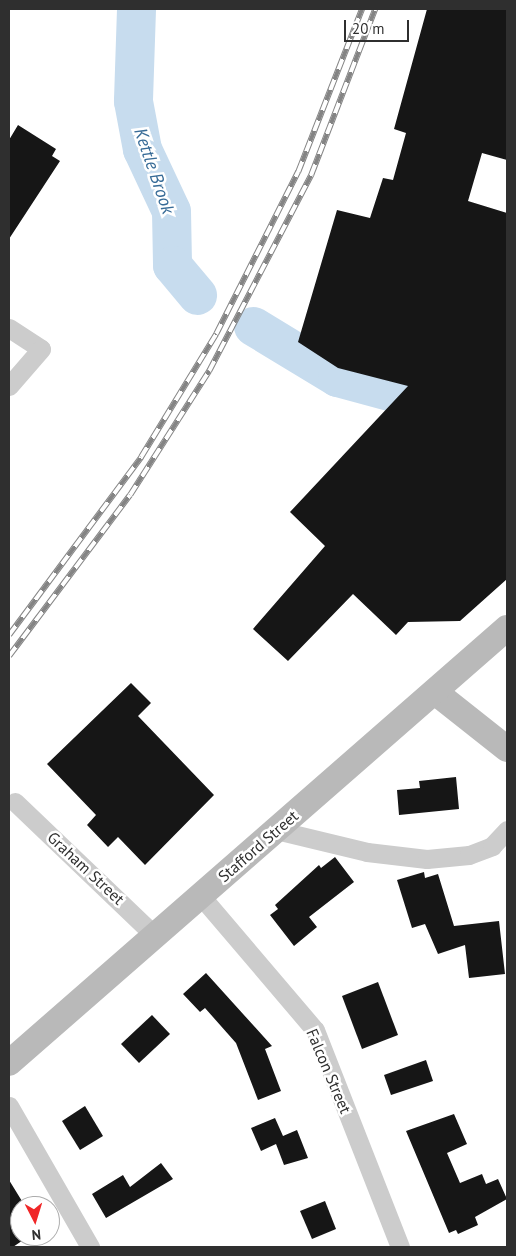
<!DOCTYPE html>
<html>
<head>
<meta charset="utf-8">
<style>
  body { margin:0 }
  #map { position:relative; width:516px; height:1256px; overflow:hidden; background:#fff; font-family:"PT Sans",sans-serif }
  div>[style] { position:absolute }
  [style*='--x'] { left:calc(var(--x)*1px); top:calc(var(--y)*1px); width:calc(var(--w)*1px); rotate:calc(var(--a)*1deg) }
  .river>* { height:39px; margin:-19.5px; padding:0 19.5px; transform-origin:19.5px; border-radius:19.5px; background:#c7dcee }
  .building>* { inset:0; background:#161616 }
  .street>* { height:19px; margin:-9.5px; padding:0 9.5px; transform-origin:9.5px; border-radius:9.5px; background:#ccc }
  .secondary>* { height:26px; margin:-13px; padding:0 13px; transform-origin:13px; border-radius:13px; background:#b9b9b9 }
  .rail>* { height:5.5px; margin-top:-2.75px; transform-origin:0; background:repeating-linear-gradient(90deg,#fff 0 11px,#848484 0 22px); box-sizing:border-box; border-block:1px solid #848484 }
  span { translate:-50% -50%; white-space:nowrap; text-align:center; line-height:1.15; -webkit-text-stroke:5px #fff; paint-order:stroke }
  .street-label { font-size:16px; color:#2f2f2f }
  .water-label { font-size:18px; color:#376b97; font-style:italic }
  .frame { position:absolute; inset:0; border:10px solid #2f2f2f; pointer-events:none }
  .north { position:absolute; left:10px; top:1196px; width:50px; height:50px; box-sizing:border-box; background:#fff; border:1px solid #acacac; border-radius:50%; rotate:175deg; font-size:14px; font-weight:700; line-height:20px; text-align:center; color:#2f2f2f }
  .north::after { content:''; display:block; margin:auto; width:18px; height:22px; background:#f02728; clip-path:polygon(50% 0,100% 100%,50% 72%,0 100%) }
  .scale { position:absolute; left:344px; top:20px; width:65px; height:22px; box-sizing:border-box; border:2px solid #2f2f2f; border-top:0; padding-left:6px; font-size:15px; line-height:18px; white-space:nowrap; color:#2f2f2f; -webkit-text-stroke:4px #fff; paint-order:stroke }
</style>
</head>
<body>
<div id="map">
  <div class="river">
    <i style="--x:136;--y:9;--w:92;--a:91.9"></i>
    <i style="--x:133;--y:101;--w:49;--a:79.4"></i>
    <i style="--x:142;--y:149;--w:68;--a:64.9"></i>
    <i style="--x:171;--y:211;--w:54;--a:88.9"></i>
    <i style="--x:172;--y:265;--w:39;--a:50"></i>
    <i style="--x:253;--y:326;--w:98;--a:31.3"></i>
    <i style="--x:337;--y:377;--w:176;--a:15.1"></i>
  </div>
  <div class="building">
    <i style="clip-path:polygon(427px 9px,507px 9px,507px 160px,482px 153px,468px 201px,507px 213px,507px 579px,460px 621px,408px 622px,396px 635px,353px 594px,288px 661px,253px 629px,325px 546px,290px 512px,408px 386px,338px 368px,298px 342px,337px 210px,370px 218px,383px 178px,393px 180px,406px 133px,394px 129px)"></i>
    <i style="clip-path:polygon(18px 125px,56px 149px,52px 156px,60px 161px,9px 239px,9px 140px)"></i>
    <i style="clip-path:polygon(131px 683px,151px 703px,138px 716px,214px 795px,145px 865px,118px 837px,108px 847px,87px 825px,96px 815px,47px 764px)"></i>
    <i style="clip-path:polygon(456px 777px,459px 809px,399px 815px,397px 790px,420px 788px,419px 781px)"></i>
    <i style="clip-path:polygon(335px 857px,354px 882px,309px 917px,317px 927px,294px 946px,270px 915px,278px 909px,275px 905px,319px 865px,321px 868px)"></i>
    <i style="clip-path:polygon(424px 872px,425px 878px,438px 874px,454px 926px,499px 921px,505px 974px,469px 978px,465px 945px,438px 954px,425px 924px,412px 928px,397px 880px)"></i>
    <i style="clip-path:polygon(206px 973px,272px 1046px,265px 1049px,281px 1091px,258px 1100px,236px 1043px,205px 1008px,200px 1012px,183px 994px)"></i>
    <i style="clip-path:polygon(378px 982px,398px 1035px,362px 1049px,342px 996px)"></i>
    <i style="clip-path:polygon(152px 1015px,170px 1034px,139px 1063px,121px 1044px)"></i>
    <i style="clip-path:polygon(426px 1060px,433px 1081px,391px 1095px,384px 1075px)"></i>
    <i style="clip-path:polygon(85px 1106px,103px 1136px,80px 1150px,62px 1121px)"></i>
    <i style="clip-path:polygon(454px 1114px,467px 1144px,447px 1153px,460px 1183px,482px 1174px,486px 1184px,498px 1179px,507px 1199px,475px 1217px,478px 1225px,458px 1234px,456px 1230px,449px 1233px,406px 1131px)"></i>
    <i style="clip-path:polygon(275px 1118px,283px 1136px,297px 1130px,308px 1158px,284px 1165px,276px 1144px,261px 1151px,251px 1128px)"></i>
    <i style="clip-path:polygon(161px 1163px,173px 1179px,106px 1218px,92px 1194px,123px 1175px,130px 1187px)"></i>
    <i style="clip-path:polygon(9px 1180px,25px 1206px,20px 1206px,20px 1236px,29px 1236px,13px 1247px,9px 1247px)"></i>
    <i style="clip-path:polygon(325px 1201px,336px 1229px,312px 1239px,300px 1211px)"></i>
  </div>
  <div class="street">
    <i style="--x:9;--y:328;--w:38;--a:33"></i>
    <i style="--x:41;--y:349;--w:49;--a:130.9"></i>
    <i style="--x:15;--y:802;--w:194;--a:43.7"></i>
    <i style="--x:276;--y:830;--w:94;--a:13.6"></i>
    <i style="--x:367;--y:852;--w:60;--a:6.7"></i>
    <i style="--x:427;--y:859;--w:42;--a:-5.4"></i>
    <i style="--x:469;--y:855;--w:25;--a:-21"></i>
    <i style="--x:492;--y:846;--w:22;--a:-47"></i>
    <i style="--x:200;--y:895;--w:177;--a:49.6"></i>
    <i style="--x:315;--y:1030;--w:233;--a:68.6"></i>
    <i style="--x:9;--y:1106;--w:163;--a:60.1"></i>
  </div>
  <div class="secondary">
    <i style="--x:435;--y:692;--w:92;--a:38.4"></i>
    <i style="--x:9;--y:1063;--w:661;--a:-41.14"></i>
  </div>
  <div class="rail">
    <i style="--x:9;--y:635;--w:222;--a:-53.4"></i>
    <i style="--x:141;--y:457;--w:144;--a:-58.6"></i>
    <i style="--x:216;--y:334;--w:182;--a:-63.2"></i>
    <i style="--x:298;--y:172;--w:175;--a:-68.6"></i>
    <i style="--x:9;--y:656;--w:201;--a:-53.1"></i>
    <i style="--x:130;--y:495;--w:147;--a:-57.5"></i>
    <i style="--x:209;--y:371;--w:221;--a:-62.5"></i>
    <i style="--x:311;--y:175;--w:178;--a:-68.9"></i>
  </div>
  <div class="street-label">
    <span style="left:258px;top:846px;rotate:-41deg">Stafford Street</span>
    <span style="left:86px;top:868px;rotate:43deg">Graham Street</span>
    <span style="left:329px;top:1071px;rotate:67deg">Falcon Street</span>
  </div>
  <div class="water-label">
    <span style="left:154px;top:171px;rotate:71deg">Kettle Brook</span>
  </div>
  <div class="frame"></div>
  <div class="north">N</div>
  <div class="scale">20 m</div>
</div>
</body>
</html>
